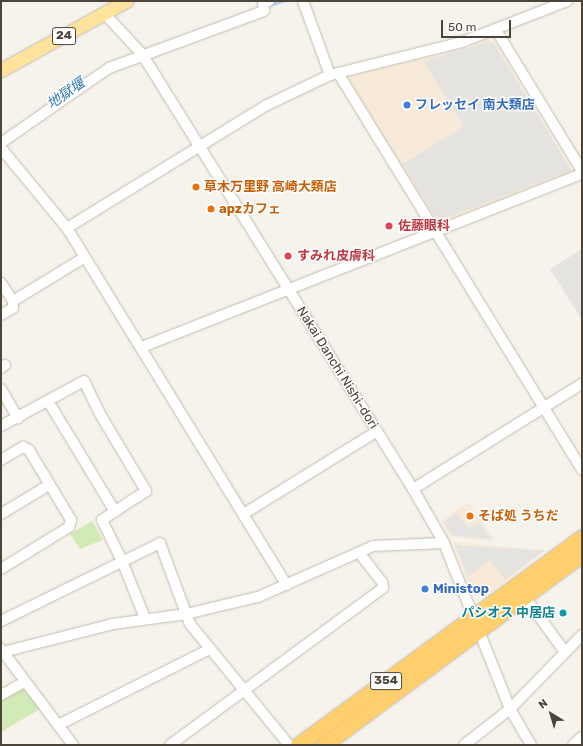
<!DOCTYPE html>
<html>
<head>
<meta charset="utf-8">
<style>
  body { margin:0 }
  #map { position:relative; width:583px; height:746px; overflow:hidden; background:#f6f3ec; font-family:Rubik,"Noto Sans JP",sans-serif }
  div>[style] { position:absolute }
  [style*='--x'] { left:calc(var(--x)*1px); top:calc(var(--y)*1px); width:calc(var(--w)*1px); rotate:calc(var(--a)*1deg) }
  .commercial>* { inset:0; background:#f7ead8 }
  .green>* { inset:0; background:#d2eab5 }
  .parking>* { inset:0; background:#e5e3e0 }
  .stream>* { height:3px; margin:-1.5px; padding:0 1.5px; transform-origin:1.5px; border-radius:1.5px; background:#a9d4f2 }
  .roads { filter:drop-shadow(0 0 1px #c2bbae) drop-shadow(0 0 1px #c2bbae) }
  .minor>* { height:10px; margin:-5px; padding:0 5px; transform-origin:5px; border-radius:5px; background:#fff }
  .major>* { height:13px; margin:-6.5px; padding:0 6.5px; transform-origin:6.5px; border-radius:6.5px; background:#ffe39c }
  .highway>* { height:15px; margin:-7.5px; padding:0 7.5px; transform-origin:7.5px; border-radius:7.5px; background:#ffcf6e }
  .dots>* { width:11px; height:11px; translate:-50% -50%; box-sizing:border-box; border:2px solid #fff; border-radius:50% }
  span { translate:-50% -50%; white-space:nowrap; text-align:center; line-height:1.15; -webkit-text-stroke:3px #fff; paint-order:stroke }
  .shield-label span { padding:1px 3px; background:#fff; border:1px solid; border-radius:3px; -webkit-text-stroke-width:0 }
  .shield-label { font-size:12px; color:#4b4439; font-weight:700 }
  .shop-label { font-size:13px; color:#366cbe; font-weight:700 }
  .left { translate:0 -50%; text-align:left }
  .food-label { font-size:13px; color:#c56008; font-weight:700 }
  .health-label { font-size:13px; color:#be3a42; font-weight:700 }
  .street-label { font-size:13px; color:#4b4439 }
  .culture-label { font-size:13px; color:#0d838f; font-weight:700 }
  .right { translate:-100% -50%; text-align:right }
  .water-label { font-size:14px; color:#2e7ab2; font-style:italic }
  .frame { position:absolute; inset:0; border:2px solid #4b4439; pointer-events:none }
  .north { position:absolute; left:531px; top:694px; width:40px; height:40px; -webkit-text-stroke:3px #fff; paint-order:stroke; rotate:322deg; font-size:11px; font-weight:700; line-height:16px; text-align:center; color:#4b4439 }
  .north::after { content:''; display:block; margin:auto; width:14px; height:18px; background:#4b4439; clip-path:polygon(50% 0,100% 100%,50% 72%,0 100%) }
  .scale { position:absolute; left:441px; top:20px; width:70px; height:18px; box-sizing:border-box; border:2px solid #4b4439; border-top:0; padding-left:5px; font-size:12px; line-height:14px; white-space:nowrap; color:#4b4439; -webkit-text-stroke:3px #fff; paint-order:stroke }
</style>
</head>
<body>
<div id="map">
  <div class="commercial">
    <i style="clip-path:polygon(488px 39px,494px 41px,573px 171px,437px 224px,349px 80px,350px 76px,465px 49px)"></i>
    <i style="clip-path:polygon(468px 502px,495px 541px,451px 537px,441px 521px)"></i>
    <i style="clip-path:polygon(453px 542px,546px 550px,485px 597px,472px 594px)"></i>
  </div>
  <div class="green">
    <i style="clip-path:polygon(92px 521px,103px 540px,80px 549px,70px 534px)"></i>
    <i style="clip-path:polygon(21px 688px,25px 689px,40px 709px,1px 732px,1px 700px)"></i>
  </div>
  <div class="parking">
    <i style="clip-path:polygon(489px 42px,493px 42px,571px 170px,438px 221px,403px 164px,464px 126px,423px 61px)"></i>
    <i style="clip-path:polygon(582px 249px,582px 320px,550px 269px)"></i>
    <i style="clip-path:polygon(457px 513px,468px 529px,479px 522px,491px 539px,452px 535px,443px 522px)"></i>
    <i style="clip-path:polygon(455px 545px,544px 551px,505px 580px,490px 560px,468px 577px)"></i>
  </div>
  <div class="stream">
    <i style="--x:269;--y:5;--w:14;--a:-17"></i>
  </div>
  <div class="roads">
    <div class="minor">
      <i style="--x:303;--y:1;--w:79;--a:70"></i>
      <i style="--x:104;--y:13;--w:56;--a:47.2"></i>
      <i style="--x:142;--y:54;--w:513;--a:58.08"></i>
      <i style="--x:413;--y:489;--w:62;--a:60.1"></i>
      <i style="--x:444;--y:543;--w:179;--a:68.3"></i>
      <i style="--x:510;--y:709;--w:42;--a:59.7"></i>
      <i style="--x:496;--y:30;--w:165;--a:58.6"></i>
      <i style="--x:338;--y:73;--w:466;--a:58.4"></i>
      <i style="--x:1;--y:143;--w:131;--a:-34.8"></i>
      <i style="--x:109;--y:68;--w:165;--a:-20.2"></i>
      <i style="--x:264;--y:11;--w:8;--a:-97"></i>
      <i style="--x:263;--y:3;--w:6;--a:-18"></i>
      <i style="--x:1;--y:148;--w:104;--a:50.5"></i>
      <i style="--x:67;--y:228;--w:419;--a:58.4"></i>
      <i style="--x:67;--y:228;--w:235;--a:-31.6"></i>
      <i style="--x:267;--y:105;--w:70;--a:-25.5"></i>
      <i style="--x:330;--y:75;--w:136;--a:-14"></i>
      <i style="--x:462;--y:42;--w:113;--a:-21.3"></i>
      <i style="--x:1;--y:283;--w:22;--a:56"></i>
      <i style="--x:13;--y:301;--w:7;--a:90"></i>
      <i style="--x:13;--y:308;--w:14;--a:150"></i>
      <i style="--x:13;--y:301;--w:84;--a:-31.4"></i>
      <i style="--x:142;--y:347;--w:473;--a:-21.5"></i>
      <i style="--x:1;--y:368;--w:5;--a:-37"></i>
      <i style="--x:1;--y:389;--w:34;--a:60"></i>
      <i style="--x:48;--y:401;--w:127;--a:58.8"></i>
      <i style="--x:1;--y:426;--w:94;--a:-28.5"></i>
      <i style="--x:84;--y:381;--w:37;--a:64"></i>
      <i style="--x:100;--y:414;--w:90;--a:59.1"></i>
      <i style="--x:146;--y:491;--w:53;--a:146.6"></i>
      <i style="--x:102;--y:520;--w:46;--a:64"></i>
      <i style="--x:122;--y:561;--w:61;--a:68"></i>
      <i style="--x:1;--y:460;--w:26;--a:-31"></i>
      <i style="--x:23;--y:447;--w:7;--a:27"></i>
      <i style="--x:29;--y:450;--w:82;--a:59"></i>
      <i style="--x:71;--y:520;--w:7;--a:106"></i>
      <i style="--x:69;--y:527;--w:80;--a:148.3"></i>
      <i style="--x:413;--y:489;--w:199;--a:-31.9"></i>
      <i style="--x:245;--y:513;--w:155;--a:-31.8"></i>
      <i style="--x:1;--y:514;--w:56;--a:-31.1"></i>
      <i style="--x:525;--y:597;--w:68;--a:54"></i>
      <i style="--x:1;--y:621;--w:177;--a:-26.1"></i>
      <i style="--x:160;--y:543;--w:86;--a:69.7"></i>
      <i style="--x:190;--y:624;--w:156;--a:50.7"></i>
      <i style="--x:1;--y:649;--w:120;--a:53.1"></i>
      <i style="--x:3;--y:652;--w:114;--a:-14.3"></i>
      <i style="--x:113;--y:624;--w:74;--a:-7.8"></i>
      <i style="--x:186;--y:614;--w:74;--a:-13.3"></i>
      <i style="--x:258;--y:597;--w:126;--a:-23.9"></i>
      <i style="--x:373;--y:546;--w:71;--a:-2.4"></i>
      <i style="--x:1;--y:695;--w:26;--a:-29"></i>
      <i style="--x:58;--y:725;--w:170;--a:-26.6"></i>
      <i style="--x:170;--y:745;--w:265;--a:-36.4"></i>
      <i style="--x:383;--y:588;--w:6;--a:-99"></i>
      <i style="--x:382;--y:582;--w:37;--a:-128"></i>
      <i style="--x:464;--y:745;--w:58;--a:-38"></i>
      <i style="--x:510;--y:709;--w:103;--a:-45.8"></i>
      <i style="--x:573;--y:745;--w:12;--a:-42"></i>
    </div>
    <div class="major">
      <i style="--x:1;--y:70;--w:143;--a:-28.9"></i>
    </div>
    <div class="highway">
      <i style="--x:298;--y:745;--w:352;--a:-36.2"></i>
      <i style="--x:324;--y:745;--w:321;--a:-36.5"></i>
    </div>
  </div>
  <div class="dots">
    <i style="left:407px;top:105px;background:#3f7fe0"></i>
    <i style="left:196px;top:187px;background:#e8710a"></i>
    <i style="left:211px;top:209px;background:#e8710a"></i>
    <i style="left:389px;top:226px;background:#e0444e"></i>
    <i style="left:288px;top:256px;background:#e0444e"></i>
    <i style="left:470px;top:516px;background:#e8710a"></i>
    <i style="left:425px;top:589px;background:#3f7fe0"></i>
    <i style="left:563px;top:613px;background:#0f9aa8"></i>
  </div>
  <div class="shield-label">
    <span style="left:64px;top:36px">24</span>
    <span style="left:386px;top:681px">354</span>
  </div>
  <div class="shop-label">
    <span class="left" style="left:415px;top:105px">フレッセイ 南大類店</span>
    <span class="left" style="left:433px;top:589px">Ministop</span>
  </div>
  <div class="food-label">
    <span class="left" style="left:204px;top:187px">草木万里野 高崎大類店</span>
    <span class="left" style="left:219px;top:209px">apzカフェ</span>
    <span class="left" style="left:478px;top:516px">そば処 うちだ</span>
  </div>
  <div class="health-label">
    <span class="left" style="left:398px;top:226px">佐藤眼科</span>
    <span class="left" style="left:297px;top:256px">すみれ皮膚科</span>
  </div>
  <div class="street-label">
    <span style="left:337px;top:368px;rotate:58deg">Nakai Danchi Nishi-dori</span>
  </div>
  <div class="culture-label">
    <span class="right" style="left:555px;top:613px">パシオス 中居店</span>
  </div>
  <div class="water-label">
    <span style="left:66px;top:94px;rotate:-35deg">地獄堰</span>
  </div>
  <div class="frame"></div>
  <div class="north">N</div>
  <div class="scale">50 m</div>
</div>
</body>
</html>
